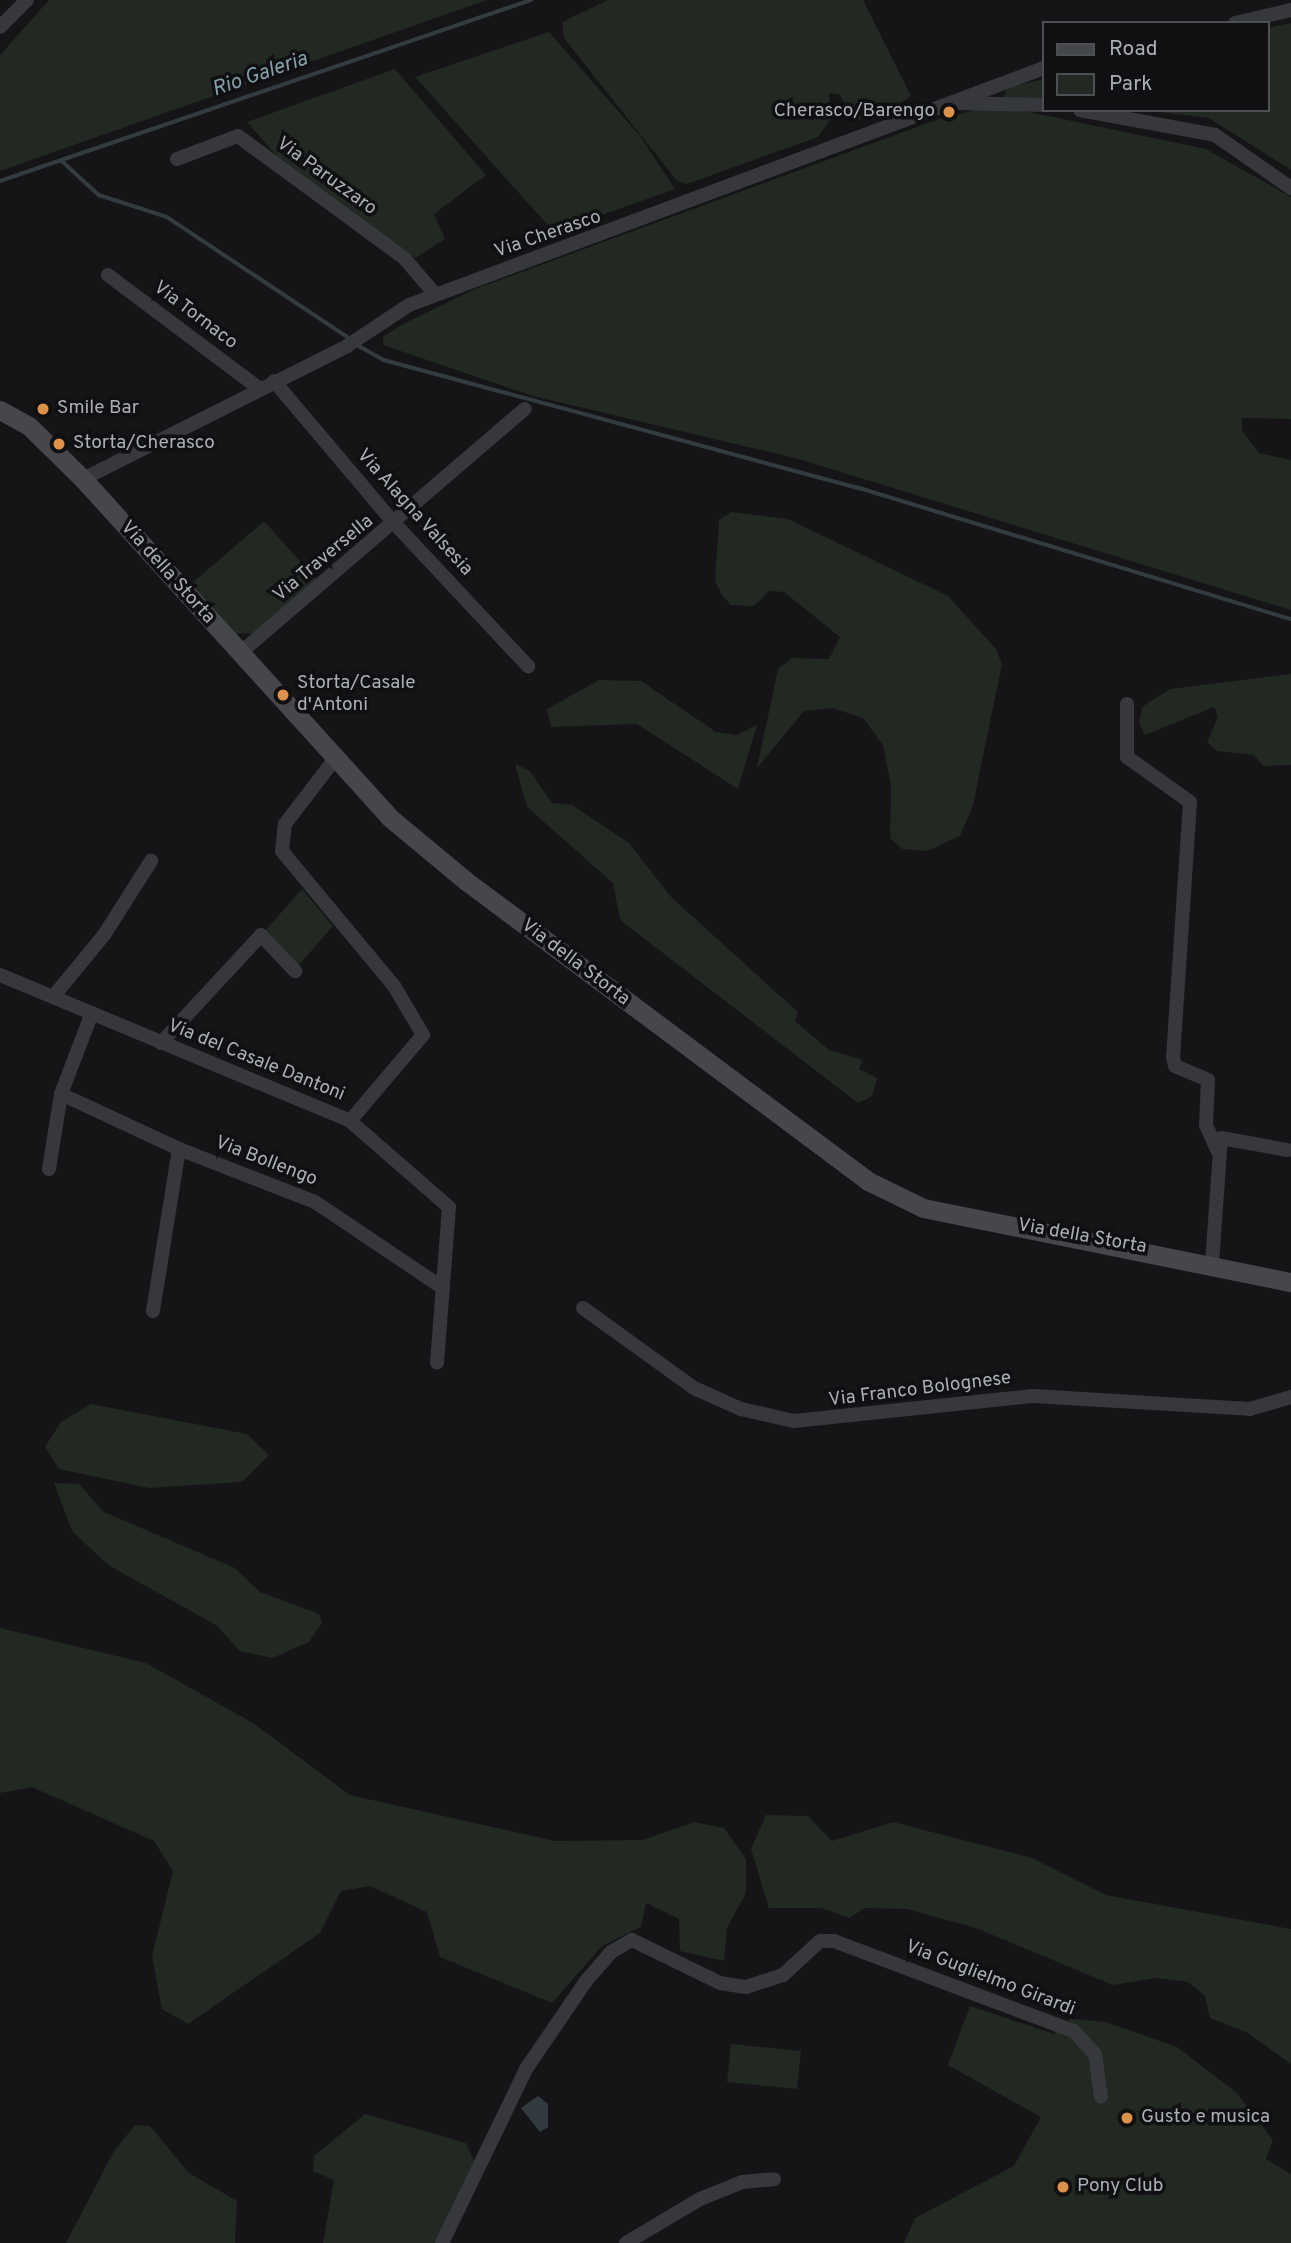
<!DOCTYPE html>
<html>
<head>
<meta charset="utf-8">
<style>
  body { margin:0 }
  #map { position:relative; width:1291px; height:2243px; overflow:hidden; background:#151517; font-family:Overpass,sans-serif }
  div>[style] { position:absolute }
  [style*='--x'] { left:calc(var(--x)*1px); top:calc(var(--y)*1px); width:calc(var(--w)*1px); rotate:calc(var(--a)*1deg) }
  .green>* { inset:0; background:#222822 }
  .water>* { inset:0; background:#323c40 }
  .stream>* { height:3.5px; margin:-1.75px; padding:0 1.75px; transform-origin:1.75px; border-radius:1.75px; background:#323c40 }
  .minor>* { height:14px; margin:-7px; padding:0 7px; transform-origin:7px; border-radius:7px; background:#37383b }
  .secondary>* { height:19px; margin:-9.5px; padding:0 9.5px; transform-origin:9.5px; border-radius:9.5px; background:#45474b }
  .dots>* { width:19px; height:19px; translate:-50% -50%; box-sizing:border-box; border:4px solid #101012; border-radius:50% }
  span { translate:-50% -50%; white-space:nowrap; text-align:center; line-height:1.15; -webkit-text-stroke:7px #101012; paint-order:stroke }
  .poi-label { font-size:19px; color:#a9afb5 }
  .right { translate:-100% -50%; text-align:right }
  .left { translate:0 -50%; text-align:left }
  .street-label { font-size:19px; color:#a9afb5 }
  .water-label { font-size:21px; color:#84a0ac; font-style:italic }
  .legend { position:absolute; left:1042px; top:21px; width:228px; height:91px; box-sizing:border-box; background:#101012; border:2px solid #4d5053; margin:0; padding:9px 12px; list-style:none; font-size:21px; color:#a9afb5 }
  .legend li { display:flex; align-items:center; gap:14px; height:35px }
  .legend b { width:35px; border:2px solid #4d5053 }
</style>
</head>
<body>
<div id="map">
  <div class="green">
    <i style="clip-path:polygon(49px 0,487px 0,0 171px,0 55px)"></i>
    <i style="clip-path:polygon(608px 0,863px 0,911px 96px,883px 115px,856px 120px,839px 94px,829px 93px,831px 119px,818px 137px,687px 184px,677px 181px,564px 38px,562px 22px)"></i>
    <i style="clip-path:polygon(1291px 23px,1291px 170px,1209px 118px,1142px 110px,1268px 110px,1268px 28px)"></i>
    <i style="clip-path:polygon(549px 32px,640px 136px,675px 189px,554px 232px,415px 77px)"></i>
    <i style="clip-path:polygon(395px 69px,486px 175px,434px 214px,445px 239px,415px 258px,277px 156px,247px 122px)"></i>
    <i style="clip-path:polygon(1044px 79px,1044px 102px,1002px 100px,1008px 87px)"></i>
    <i style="clip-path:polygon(996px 105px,1206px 149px,1291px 197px,1291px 419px,1242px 418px,1242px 431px,1259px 453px,1291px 460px,1291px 610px,795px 458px,533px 396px,383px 345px,383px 337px,401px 325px,475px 289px,939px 119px)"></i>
    <i style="clip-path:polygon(731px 512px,788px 519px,948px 596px,996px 649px,1002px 664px,973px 805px,960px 836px,927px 851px,902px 849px,890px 838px,891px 786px,883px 745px,863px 718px,832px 708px,804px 711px,757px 768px,778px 669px,792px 658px,829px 659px,840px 637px,784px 592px,769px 591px,754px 606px,731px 605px,722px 595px,715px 581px,719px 520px)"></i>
    <i style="clip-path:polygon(264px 521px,316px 579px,254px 633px,235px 634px,191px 584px)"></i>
    <i style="clip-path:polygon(1291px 674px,1291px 765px,1263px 766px,1254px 755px,1217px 751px,1207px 742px,1218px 717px,1214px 707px,1145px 735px,1139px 723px,1142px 707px,1170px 689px)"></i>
    <i style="clip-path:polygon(599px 680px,641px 681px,716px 732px,737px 735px,757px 725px,738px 789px,637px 724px,551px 727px,547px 709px)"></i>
    <i style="clip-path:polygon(515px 764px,530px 771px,552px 803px,572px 805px,629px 843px,671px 897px,798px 1012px,795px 1021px,829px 1050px,863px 1060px,859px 1069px,877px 1078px,872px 1096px,858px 1103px,620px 920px,613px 883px,527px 807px)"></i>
    <i style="clip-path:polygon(302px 889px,333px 926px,298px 966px,264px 932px)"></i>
    <i style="clip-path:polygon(91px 1404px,247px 1434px,269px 1455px,242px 1482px,149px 1488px,59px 1469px,45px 1447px,61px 1422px)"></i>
    <i style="clip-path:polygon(54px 1483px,79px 1484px,104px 1512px,235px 1568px,260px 1592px,319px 1614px,322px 1623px,309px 1642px,272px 1658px,240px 1651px,216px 1625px,108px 1565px,72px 1531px)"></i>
    <i style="clip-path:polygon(0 1628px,146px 1663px,253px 1723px,350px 1795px,555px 1841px,643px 1840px,694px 1822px,724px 1828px,746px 1859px,746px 1893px,727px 1928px,724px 1961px,680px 1951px,679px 1919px,646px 1903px,641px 1927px,602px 1946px,552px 2003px,440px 1957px,427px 1912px,370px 1886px,341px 1891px,320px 1933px,188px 2024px,162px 2009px,152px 1956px,173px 1871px,154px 1841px,32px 1787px,0 1793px)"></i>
    <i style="clip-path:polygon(766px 1815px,808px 1816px,832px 1841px,893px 1822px,1032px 1858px,1106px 1895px,1291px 1929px,1291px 2064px,1248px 2033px,1210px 2018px,1205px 1996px,1188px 1982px,1156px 1978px,1113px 1985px,976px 1928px,907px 1909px,865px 1908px,849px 1918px,821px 1908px,769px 1908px,751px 1849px)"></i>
    <i style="clip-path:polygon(970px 2006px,1054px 2034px,1070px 2019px,1106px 2022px,1177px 2047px,1237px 2093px,1273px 2140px,1266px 2159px,1291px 2174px,1291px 2243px,904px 2243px,915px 2218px,1014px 2166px,1041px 2117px,948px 2065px)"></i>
    <i style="clip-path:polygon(731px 2044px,801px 2051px,797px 2089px,727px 2082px)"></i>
    <i style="clip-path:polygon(365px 2114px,466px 2143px,474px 2161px,436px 2243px,323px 2243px,334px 2180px,313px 2171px,314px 2156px)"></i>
    <i style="clip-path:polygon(135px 2125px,150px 2126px,189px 2173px,237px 2201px,235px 2243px,66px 2243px,114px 2151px)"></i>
  </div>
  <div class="water">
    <i style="clip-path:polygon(538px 2096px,548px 2104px,548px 2127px,540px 2132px,521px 2108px)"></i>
  </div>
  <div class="stream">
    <i style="--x:61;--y:160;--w:52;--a:42.6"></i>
    <i style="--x:99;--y:195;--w:71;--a:17.9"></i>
    <i style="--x:167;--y:217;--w:222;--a:33.6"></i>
    <i style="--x:0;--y:181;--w:561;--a:-18.82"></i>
    <i style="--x:357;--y:345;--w:31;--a:29"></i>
    <i style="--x:384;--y:360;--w:489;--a:15.1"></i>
    <i style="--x:856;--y:487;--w:455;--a:16.9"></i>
  </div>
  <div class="minor">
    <i style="--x:1235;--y:23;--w:57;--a:-13.1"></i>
    <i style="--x:0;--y:27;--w:38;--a:-45"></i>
    <i style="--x:956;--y:103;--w:88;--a:1.3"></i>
    <i style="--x:1080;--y:110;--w:137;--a:10.5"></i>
    <i style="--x:1215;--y:135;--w:93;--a:34.9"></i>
    <i style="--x:177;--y:159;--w:65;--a:-20.7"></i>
    <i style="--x:238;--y:136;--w:206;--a:36.3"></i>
    <i style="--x:404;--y:258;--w:48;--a:49.3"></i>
    <i style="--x:108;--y:275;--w:190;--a:36.9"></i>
    <i style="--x:274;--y:381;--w:187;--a:49.8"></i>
    <i style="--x:395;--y:524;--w:195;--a:46.9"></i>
    <i style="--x:83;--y:479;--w:296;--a:-26.7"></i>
    <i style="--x:347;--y:346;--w:74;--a:-33.5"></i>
    <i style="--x:409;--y:305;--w:678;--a:-20.47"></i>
    <i style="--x:240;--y:653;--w:375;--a:-40.6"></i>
    <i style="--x:1127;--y:704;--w:53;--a:90"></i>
    <i style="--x:1127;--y:757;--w:77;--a:35.5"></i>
    <i style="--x:1190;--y:802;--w:255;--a:93.8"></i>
    <i style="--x:1173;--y:1056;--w:10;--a:79"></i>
    <i style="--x:1175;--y:1066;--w:36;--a:23"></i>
    <i style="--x:1208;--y:1080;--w:45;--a:92.5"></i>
    <i style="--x:1206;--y:1125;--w:30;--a:66"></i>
    <i style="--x:0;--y:975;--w:379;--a:22.6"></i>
    <i style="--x:350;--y:1121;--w:113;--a:-49.7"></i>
    <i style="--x:423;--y:1035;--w:57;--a:-120.6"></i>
    <i style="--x:394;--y:986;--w:175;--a:-129.7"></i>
    <i style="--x:282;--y:851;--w:27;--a:-84"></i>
    <i style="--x:285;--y:824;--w:81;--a:-52.6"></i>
    <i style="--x:53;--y:997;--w:80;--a:-50.6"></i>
    <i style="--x:104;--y:935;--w:88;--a:-57.6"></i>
    <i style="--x:161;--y:1043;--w:147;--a:-47.2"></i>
    <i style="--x:261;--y:935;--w:50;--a:46.6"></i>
    <i style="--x:61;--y:1094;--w:130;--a:25"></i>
    <i style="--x:179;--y:1149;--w:146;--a:21.3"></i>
    <i style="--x:315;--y:1202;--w:154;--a:33.9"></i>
    <i style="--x:350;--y:1121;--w:131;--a:41"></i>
    <i style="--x:449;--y:1207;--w:156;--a:94.4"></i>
    <i style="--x:49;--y:1169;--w:76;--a:-80.9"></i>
    <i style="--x:61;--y:1094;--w:87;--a:-69.1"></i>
    <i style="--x:1212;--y:1263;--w:125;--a:-85.9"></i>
    <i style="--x:1221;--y:1138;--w:68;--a:10.2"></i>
    <i style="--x:583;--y:1308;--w:137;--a:35.8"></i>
    <i style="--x:694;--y:1388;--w:51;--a:24.1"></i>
    <i style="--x:741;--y:1409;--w:54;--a:12.8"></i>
    <i style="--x:794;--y:1421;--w:240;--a:-6"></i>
    <i style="--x:1033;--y:1396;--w:217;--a:3.4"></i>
    <i style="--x:1250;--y:1409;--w:43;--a:-16.3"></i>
    <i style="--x:153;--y:1311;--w:164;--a:-80.9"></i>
    <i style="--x:442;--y:2243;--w:193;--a:-64.2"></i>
    <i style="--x:526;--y:2069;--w:107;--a:-55.7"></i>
    <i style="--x:586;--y:1981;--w:38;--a:-49"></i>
    <i style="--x:611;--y:1952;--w:24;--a:-30"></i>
    <i style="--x:632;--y:1940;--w:98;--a:26"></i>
    <i style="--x:720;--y:1983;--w:26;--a:9"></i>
    <i style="--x:746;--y:1987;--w:39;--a:-18"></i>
    <i style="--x:783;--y:1975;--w:50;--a:-42.6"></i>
    <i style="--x:820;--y:1941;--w:14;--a:0"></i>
    <i style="--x:834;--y:1941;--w:256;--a:20.6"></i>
    <i style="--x:1074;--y:2031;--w:31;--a:48"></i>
    <i style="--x:1095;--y:2054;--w:43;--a:82.1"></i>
    <i style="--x:626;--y:2243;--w:86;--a:-30.7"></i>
    <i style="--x:700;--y:2199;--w:45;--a:-22"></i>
    <i style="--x:742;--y:2182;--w:32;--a:-5"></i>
  </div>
  <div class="secondary">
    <i style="--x:0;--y:410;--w:33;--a:29"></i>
    <i style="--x:29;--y:426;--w:76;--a:44.5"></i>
    <i style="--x:83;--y:479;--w:456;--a:47.8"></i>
    <i style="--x:389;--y:817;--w:100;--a:39.7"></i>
    <i style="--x:466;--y:881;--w:502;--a:36.73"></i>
    <i style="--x:868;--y:1181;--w:61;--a:26.1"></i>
    <i style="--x:923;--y:1208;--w:375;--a:11.4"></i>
  </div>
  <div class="dots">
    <i style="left:949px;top:112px;background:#dc9248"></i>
    <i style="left:43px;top:409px;background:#dc9248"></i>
    <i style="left:59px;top:444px;background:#dc9248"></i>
    <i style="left:283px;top:695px;background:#dc9248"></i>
    <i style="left:1127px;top:2118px;background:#dc9248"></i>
    <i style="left:1063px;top:2187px;background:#dc9248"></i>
  </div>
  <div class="poi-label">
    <span class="right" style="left:935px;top:112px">Cherasco/Barengo</span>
    <span class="left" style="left:57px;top:409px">Smile Bar</span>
    <span class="left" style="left:73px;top:444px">Storta/Cherasco</span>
    <span class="left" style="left:297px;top:695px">Storta/Casale<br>d'Antoni</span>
    <span class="left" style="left:1141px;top:2118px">Gusto e musica</span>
    <span class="left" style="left:1077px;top:2187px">Pony Club</span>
  </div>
  <div class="street-label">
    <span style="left:326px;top:177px;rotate:36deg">Via Paruzzaro</span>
    <span style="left:548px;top:235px;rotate:-19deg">Via Cherasco</span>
    <span style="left:195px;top:316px;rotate:37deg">Via Tornaco</span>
    <span style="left:414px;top:513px;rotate:48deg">Via Alagna Valsesia</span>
    <span style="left:324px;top:559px;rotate:-40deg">Via Traversella</span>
    <span style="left:167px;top:573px;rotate:48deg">Via della Storta</span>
    <span style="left:575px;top:963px;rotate:37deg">Via della Storta</span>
    <span style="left:256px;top:1061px;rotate:22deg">Via del Casale Dantoni</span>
    <span style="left:266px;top:1162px;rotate:21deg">Via Bollengo</span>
    <span style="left:1082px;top:1237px;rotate:10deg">Via della Storta</span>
    <span style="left:920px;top:1390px;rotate:-7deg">Via Franco Bolognese</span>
    <span style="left:990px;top:1979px;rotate:21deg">Via Guglielmo Girardi</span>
  </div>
  <div class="water-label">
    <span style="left:260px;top:75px;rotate:-19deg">Rio Galeria</span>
  </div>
  <ul class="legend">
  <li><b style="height:9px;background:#45474b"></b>Road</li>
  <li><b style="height:19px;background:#222822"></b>Park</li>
  </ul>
</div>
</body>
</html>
